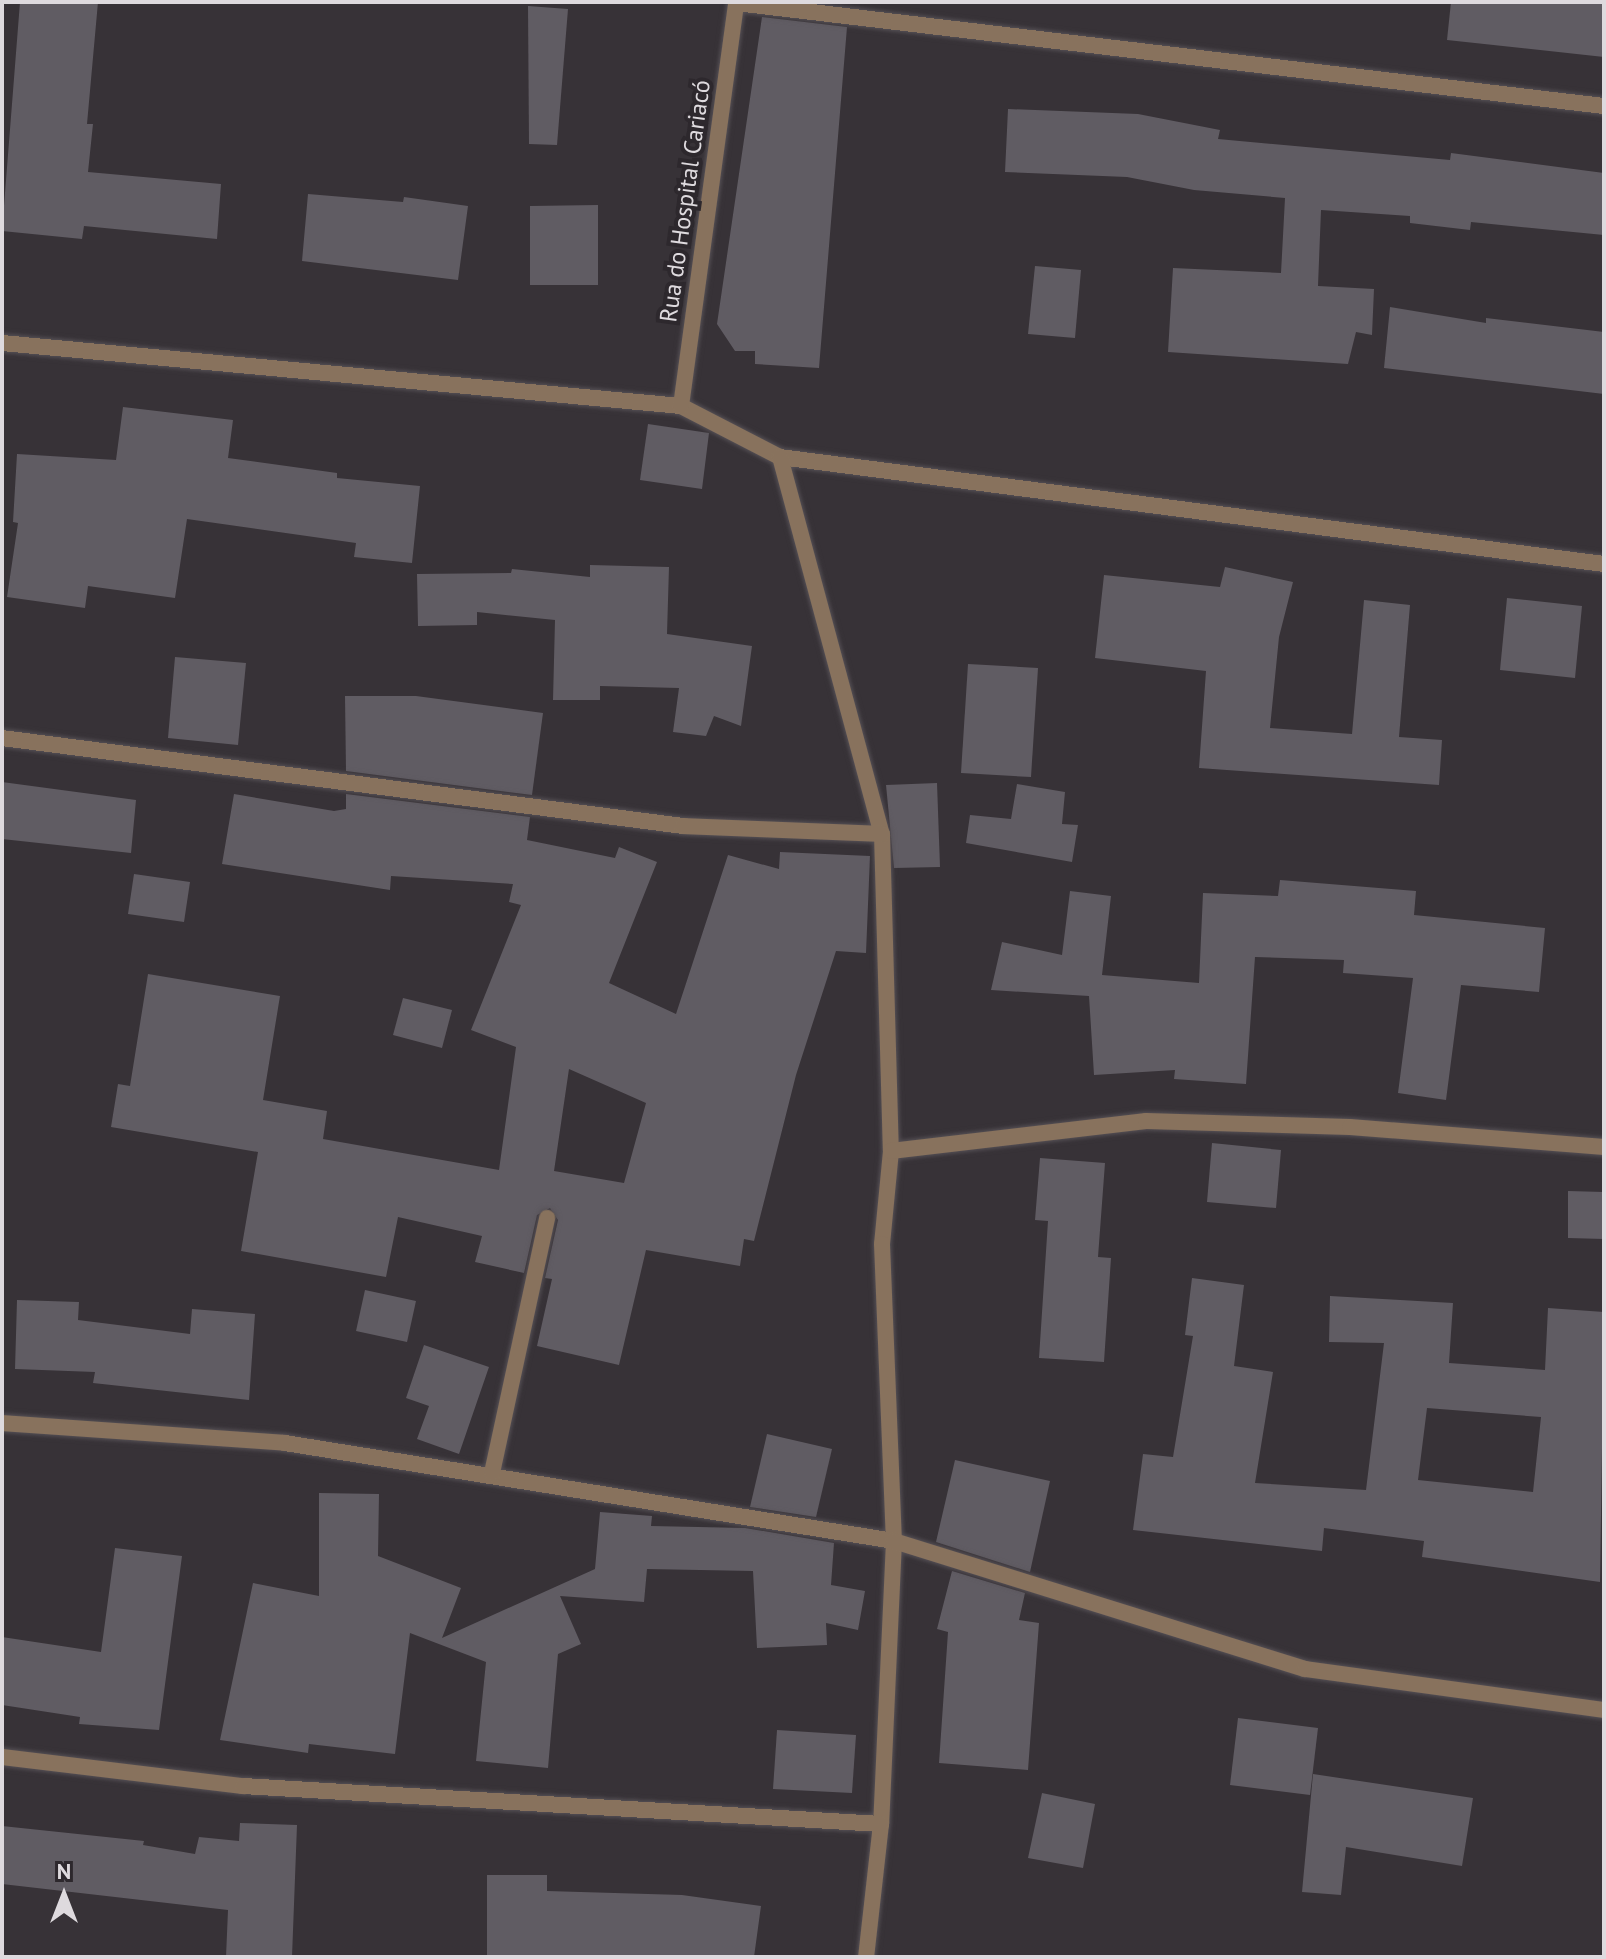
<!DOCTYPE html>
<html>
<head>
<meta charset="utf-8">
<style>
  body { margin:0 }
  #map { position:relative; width:1606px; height:1959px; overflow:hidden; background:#373237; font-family:"PT Sans",sans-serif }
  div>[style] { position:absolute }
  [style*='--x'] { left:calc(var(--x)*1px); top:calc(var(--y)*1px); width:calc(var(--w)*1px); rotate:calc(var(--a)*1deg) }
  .building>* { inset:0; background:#605c63 }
  .roads { filter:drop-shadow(0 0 2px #555055) drop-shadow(0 0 2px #555055) }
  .street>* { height:16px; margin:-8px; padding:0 8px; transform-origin:8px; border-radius:8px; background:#88725d }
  span { translate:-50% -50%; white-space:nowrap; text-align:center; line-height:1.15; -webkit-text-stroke:8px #2d282d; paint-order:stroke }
  .street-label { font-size:24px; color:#dedade }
  .frame { position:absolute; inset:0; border:4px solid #dedade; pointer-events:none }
  .north { position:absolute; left:24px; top:1855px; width:80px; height:80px; -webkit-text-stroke:6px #2d282d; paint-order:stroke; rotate:0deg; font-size:22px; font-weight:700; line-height:32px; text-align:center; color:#dedade }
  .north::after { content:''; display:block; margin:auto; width:28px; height:36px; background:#dedade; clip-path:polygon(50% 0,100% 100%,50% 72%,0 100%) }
</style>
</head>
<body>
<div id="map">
  <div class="building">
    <i style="clip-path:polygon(20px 2px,98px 2px,87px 124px,93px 124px,88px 172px,221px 184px,217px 239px,84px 226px,82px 239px,2px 231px)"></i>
    <i style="clip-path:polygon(1451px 2px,1604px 2px,1604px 57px,1447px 40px)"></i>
    <i style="clip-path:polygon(528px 6px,568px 9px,557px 145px,529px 144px)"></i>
    <i style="clip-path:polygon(762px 17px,847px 27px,819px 368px,755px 364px,755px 351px,735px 351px,717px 324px)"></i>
    <i style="clip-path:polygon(1008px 109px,1138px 114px,1220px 130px,1218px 139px,1450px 160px,1451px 153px,1604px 173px,1604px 235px,1471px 222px,1470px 230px,1410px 223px,1410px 216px,1321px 210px,1318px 286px,1374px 289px,1372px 335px,1356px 332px,1348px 364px,1168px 352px,1173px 268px,1281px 273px,1285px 198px,1194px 190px,1127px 177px,1005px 172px)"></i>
    <i style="clip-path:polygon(308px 194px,403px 202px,404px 197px,468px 206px,458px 280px,302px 261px)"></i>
    <i style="clip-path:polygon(598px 205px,598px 285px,530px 285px,530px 206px)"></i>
    <i style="clip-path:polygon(1035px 266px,1081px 270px,1075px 338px,1028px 334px)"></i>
    <i style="clip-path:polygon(1390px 307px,1486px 323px,1486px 318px,1604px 332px,1604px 394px,1384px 368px)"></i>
    <i style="clip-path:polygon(123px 407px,233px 420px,228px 458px,337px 473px,337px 478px,420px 486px,412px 563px,354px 557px,356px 543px,187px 519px,175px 598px,88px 586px,85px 608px,7px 597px,18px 523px,13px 522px,17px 454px,116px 460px)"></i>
    <i style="clip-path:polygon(648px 424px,709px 433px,702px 489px,640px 480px)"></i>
    <i style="clip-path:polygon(590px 565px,669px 567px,667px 634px,752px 646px,741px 726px,714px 716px,706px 736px,673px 732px,679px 688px,600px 686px,600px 700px,553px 700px,555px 620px,477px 612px,477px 625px,418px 626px,417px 574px,511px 573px,512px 569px,590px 577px)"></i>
    <i style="clip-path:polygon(1225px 567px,1293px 582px,1279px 637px,1270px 728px,1352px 734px,1364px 600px,1410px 605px,1399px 737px,1442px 740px,1439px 785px,1199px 768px,1206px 671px,1095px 658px,1104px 575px,1220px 587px)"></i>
    <i style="clip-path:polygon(1507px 598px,1582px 606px,1575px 678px,1500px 670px)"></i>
    <i style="clip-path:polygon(175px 657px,246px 663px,238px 745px,168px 738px)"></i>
    <i style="clip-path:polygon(968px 664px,1038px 668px,1031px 777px,961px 773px)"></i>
    <i style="clip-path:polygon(345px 696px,416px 696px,543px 713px,532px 795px,346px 771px)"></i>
    <i style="clip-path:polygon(2px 782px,136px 800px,131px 853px,2px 839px)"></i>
    <i style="clip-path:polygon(937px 783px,940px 867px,894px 868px,886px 785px)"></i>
    <i style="clip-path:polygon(1017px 784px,1065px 792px,1062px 824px,1078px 825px,1072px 862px,966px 843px,970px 815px,1011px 819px)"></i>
    <i style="clip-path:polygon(evenodd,234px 794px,334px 811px,346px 809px,346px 794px,530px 817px,527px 840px,615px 858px,619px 847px,657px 862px,609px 983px,676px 1014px,728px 855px,779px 869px,780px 852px,870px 856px,866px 953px,836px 951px,796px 1075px,754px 1241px,744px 1239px,740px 1266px,646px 1250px,619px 1365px,537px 1346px,552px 1279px,545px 1278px,558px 1220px,550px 1208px,537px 1215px,524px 1273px,475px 1262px,482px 1236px,398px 1217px,386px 1277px,241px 1251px,258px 1152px,111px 1127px,118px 1084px,130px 1086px,148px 974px,280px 996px,263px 1100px,327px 1111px,323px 1139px,499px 1170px,516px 1047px,471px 1030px,521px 905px,509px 902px,513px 884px,391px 876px,390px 890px,222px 864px,234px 794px,569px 1069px,646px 1103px,624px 1183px,554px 1171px,569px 1069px)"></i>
    <i style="clip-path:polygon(134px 874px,190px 882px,184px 922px,128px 914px)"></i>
    <i style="clip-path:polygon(1280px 880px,1416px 891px,1414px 915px,1545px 928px,1539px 992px,1461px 985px,1446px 1100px,1398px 1093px,1413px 978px,1343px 973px,1344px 960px,1255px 957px,1246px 1084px,1174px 1079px,1175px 1070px,1094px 1075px,1089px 996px,991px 990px,1002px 942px,1062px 955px,1070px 891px,1111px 896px,1102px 975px,1199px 983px,1203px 893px,1278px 896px)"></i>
    <i style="clip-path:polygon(403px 998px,452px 1010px,442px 1048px,393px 1035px)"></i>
    <i style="clip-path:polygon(1212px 1143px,1281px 1150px,1276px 1208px,1207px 1202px)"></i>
    <i style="clip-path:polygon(1040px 1158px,1105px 1163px,1098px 1257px,1111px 1258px,1104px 1362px,1039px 1358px,1048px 1221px,1035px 1220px)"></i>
    <i style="clip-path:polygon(1568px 1191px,1604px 1192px,1604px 1239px,1568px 1238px)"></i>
    <i style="clip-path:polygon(evenodd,1192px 1278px,1244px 1285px,1234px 1366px,1273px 1372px,1255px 1483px,1366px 1490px,1384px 1343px,1329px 1342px,1330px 1296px,1453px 1303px,1449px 1363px,1545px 1370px,1548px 1308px,1604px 1312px,1600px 1582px,1422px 1557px,1424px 1541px,1324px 1528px,1322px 1551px,1133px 1530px,1143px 1454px,1173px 1457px,1193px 1336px,1185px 1335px,1192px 1278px,1427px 1408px,1541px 1417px,1533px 1492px,1418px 1480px,1427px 1408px)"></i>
    <i style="clip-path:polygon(365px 1290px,416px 1301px,407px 1342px,356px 1331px)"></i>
    <i style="clip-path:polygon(17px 1300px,79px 1302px,78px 1320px,190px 1334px,192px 1309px,255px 1314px,249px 1400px,93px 1383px,95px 1372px,15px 1369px)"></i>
    <i style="clip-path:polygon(424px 1345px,489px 1367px,459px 1454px,417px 1439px,429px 1406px,406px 1398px)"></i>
    <i style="clip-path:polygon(767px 1434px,832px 1449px,816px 1517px,750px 1507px)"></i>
    <i style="clip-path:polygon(955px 1460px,1050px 1481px,1030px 1572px,936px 1542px)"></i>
    <i style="clip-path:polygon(319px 1493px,379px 1494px,378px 1556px,461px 1588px,442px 1638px,595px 1569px,600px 1512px,652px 1516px,651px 1526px,745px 1528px,834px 1543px,831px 1585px,865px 1591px,858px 1630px,826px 1623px,827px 1645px,757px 1648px,753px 1571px,647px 1569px,644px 1602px,560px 1596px,581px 1644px,558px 1654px,548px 1768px,476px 1761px,486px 1662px,410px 1633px,395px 1754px,309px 1744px,308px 1753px,220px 1740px,253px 1583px,319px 1596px)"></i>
    <i style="clip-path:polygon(115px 1548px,182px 1556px,159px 1730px,79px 1724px,80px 1717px,2px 1705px,2px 1637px,101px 1652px)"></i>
    <i style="clip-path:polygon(952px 1571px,1025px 1593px,1019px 1620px,1039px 1623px,1028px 1770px,939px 1763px,948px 1632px,937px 1629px)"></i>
    <i style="clip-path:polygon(1238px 1718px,1318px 1728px,1310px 1795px,1230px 1785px)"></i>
    <i style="clip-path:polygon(777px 1730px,856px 1735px,852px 1793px,773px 1789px)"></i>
    <i style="clip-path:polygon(1313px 1774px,1473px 1798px,1462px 1866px,1346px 1847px,1341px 1895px,1302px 1892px)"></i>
    <i style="clip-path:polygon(1042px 1793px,1095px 1804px,1083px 1868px,1028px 1858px)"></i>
    <i style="clip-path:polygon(240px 1823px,297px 1825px,292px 1957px,226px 1957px,228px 1910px,2px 1884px,2px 1826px,144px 1841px,143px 1845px,195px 1854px,199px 1837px,239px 1841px)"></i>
    <i style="clip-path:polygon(487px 1875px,547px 1875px,547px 1891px,682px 1895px,761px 1906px,754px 1957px,487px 1956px)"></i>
  </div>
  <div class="roads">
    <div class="street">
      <i style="--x:736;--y:3;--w:874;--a:6.77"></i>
      <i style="--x:2;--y:343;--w:682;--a:5.3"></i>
      <i style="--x:681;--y:406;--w:111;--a:27.3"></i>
      <i style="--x:780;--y:457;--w:831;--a:7.4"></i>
      <i style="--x:681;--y:406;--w:408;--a:-82.2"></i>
      <i style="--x:780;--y:457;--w:391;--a:74.9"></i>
      <i style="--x:882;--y:834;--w:317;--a:88.4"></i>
      <i style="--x:891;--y:1151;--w:93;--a:95.5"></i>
      <i style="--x:882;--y:1244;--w:297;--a:87.7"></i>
      <i style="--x:894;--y:1541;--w:283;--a:92.6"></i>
      <i style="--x:881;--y:1824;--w:134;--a:96.4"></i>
      <i style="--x:2;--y:738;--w:687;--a:7.36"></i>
      <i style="--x:683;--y:826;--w:199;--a:2.3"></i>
      <i style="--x:891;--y:1151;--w:257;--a:-6.7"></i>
      <i style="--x:1146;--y:1121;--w:204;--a:1.7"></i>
      <i style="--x:1350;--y:1127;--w:255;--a:4.5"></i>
      <i style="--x:2;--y:1423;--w:284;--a:4"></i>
      <i style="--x:285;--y:1443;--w:617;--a:9.14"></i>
      <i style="--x:894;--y:1541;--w:430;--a:17.3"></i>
      <i style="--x:1305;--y:1669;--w:302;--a:7.8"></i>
      <i style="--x:492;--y:1473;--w:261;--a:-77.8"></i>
      <i style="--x:2;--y:1757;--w:243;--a:6.9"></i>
      <i style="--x:243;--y:1786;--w:639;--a:3.41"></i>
    </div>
  </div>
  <div class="street-label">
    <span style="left:685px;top:201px;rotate:-82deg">Rua do Hospital Cariacó</span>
  </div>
  <div class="frame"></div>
  <div class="north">N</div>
</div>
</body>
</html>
